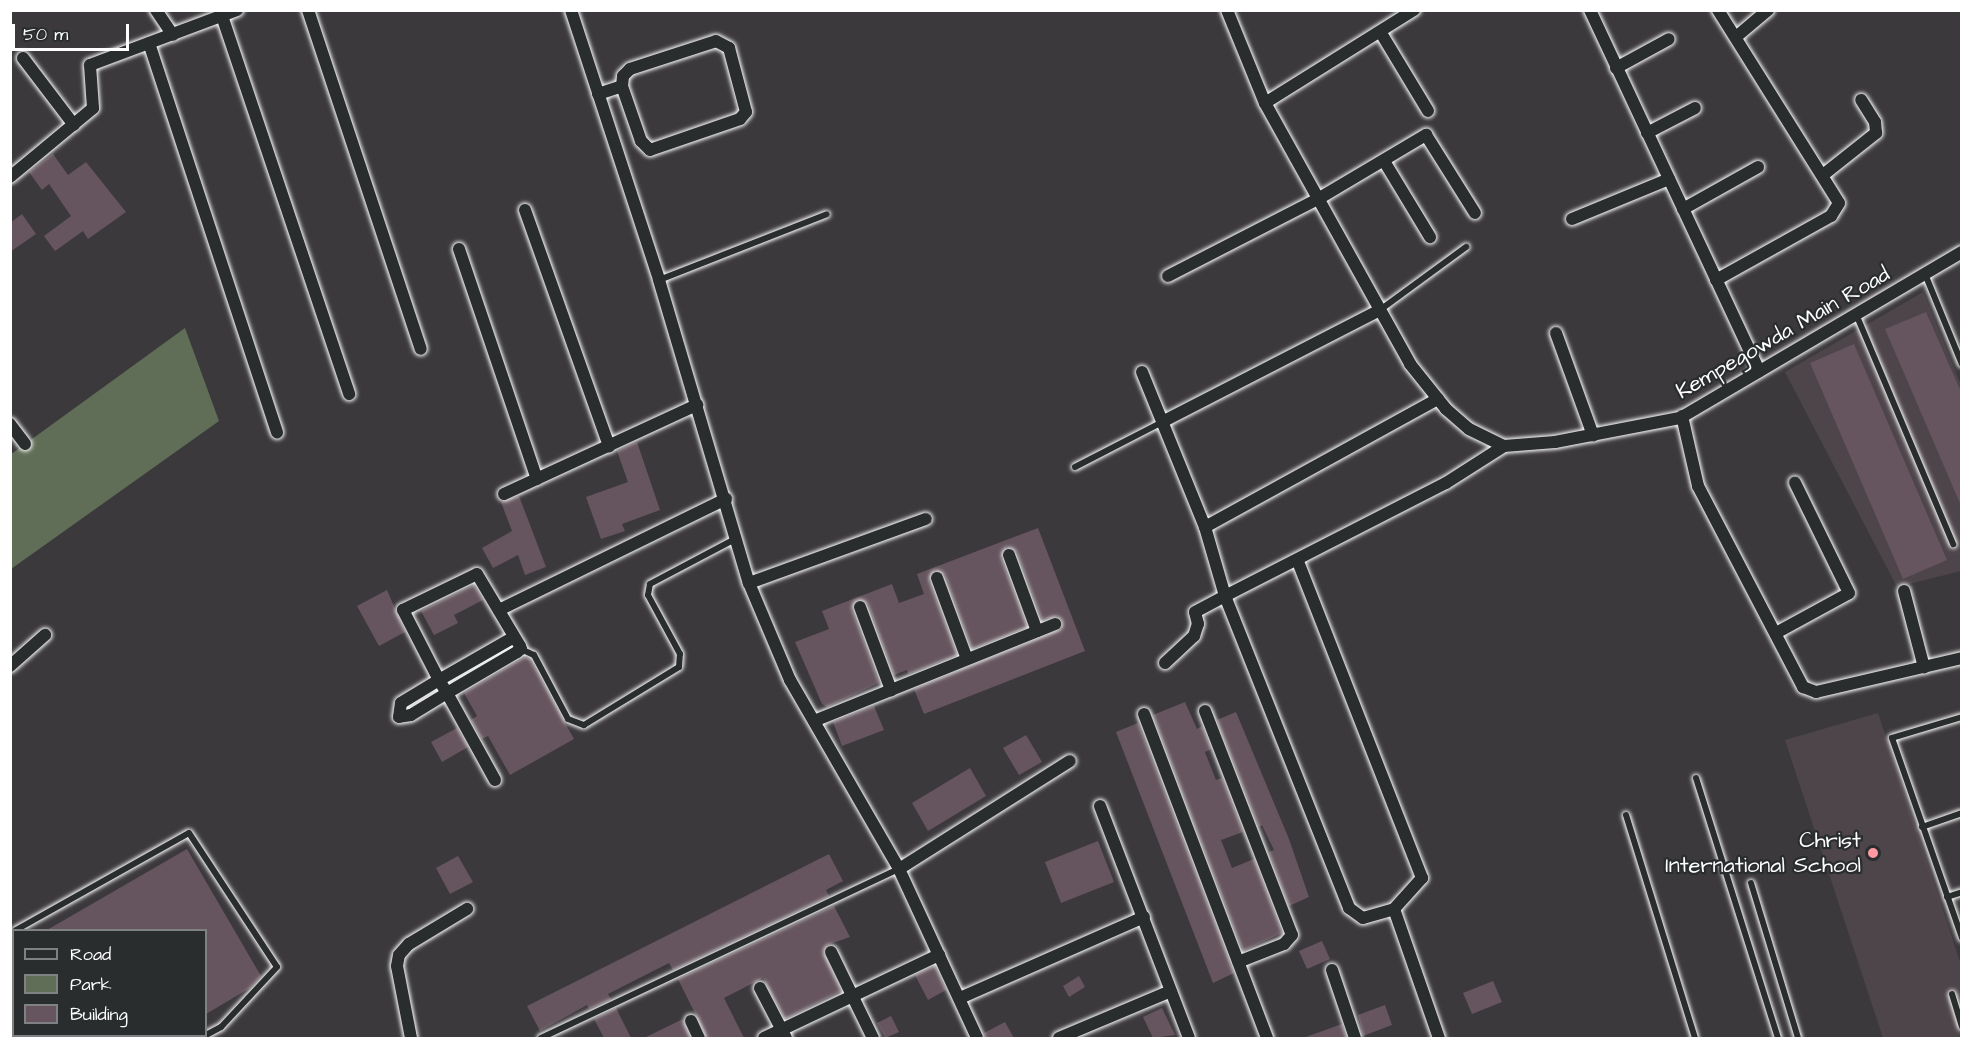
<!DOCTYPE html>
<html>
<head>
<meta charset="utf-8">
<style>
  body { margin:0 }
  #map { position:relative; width:1972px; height:1049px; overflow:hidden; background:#3c393c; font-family:"Architects Daughter",sans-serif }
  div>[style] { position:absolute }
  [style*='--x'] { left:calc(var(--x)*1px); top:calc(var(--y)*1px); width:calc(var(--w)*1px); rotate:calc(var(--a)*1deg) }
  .built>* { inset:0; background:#4d454a }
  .green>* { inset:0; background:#606e57 }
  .building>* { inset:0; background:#66555e }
  .roads { filter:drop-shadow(0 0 2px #fff) drop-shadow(0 0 2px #fff) }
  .service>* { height:6px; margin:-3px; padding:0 3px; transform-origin:3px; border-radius:3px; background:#2a2d2e }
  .minor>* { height:12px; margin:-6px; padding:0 6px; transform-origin:6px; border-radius:6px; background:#2a2d2e }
  .dots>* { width:16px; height:16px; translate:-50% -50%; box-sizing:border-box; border:3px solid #2a2d2e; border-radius:50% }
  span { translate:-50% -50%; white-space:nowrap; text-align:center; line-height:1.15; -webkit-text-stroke:4.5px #2a2d2e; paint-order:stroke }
  .street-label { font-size:22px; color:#fff }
  .poi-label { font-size:22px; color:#fff }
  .right { translate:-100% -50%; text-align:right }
  .frame { position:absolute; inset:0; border:12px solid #fff; pointer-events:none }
  .legend { position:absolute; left:12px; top:929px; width:195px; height:108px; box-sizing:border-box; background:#2a2d2e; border:2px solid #7f8182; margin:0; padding:8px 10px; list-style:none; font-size:18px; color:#fff }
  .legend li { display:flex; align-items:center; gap:12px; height:30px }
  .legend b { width:30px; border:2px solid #7f8182 }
  .scale { position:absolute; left:12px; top:24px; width:117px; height:27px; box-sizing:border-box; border:3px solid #fff; border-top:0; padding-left:8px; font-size:18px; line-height:21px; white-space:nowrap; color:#fff; -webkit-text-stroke:4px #2a2d2e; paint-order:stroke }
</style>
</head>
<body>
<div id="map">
  <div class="built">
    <i style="clip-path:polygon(1923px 292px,1961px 385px,1961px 571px,1897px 587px,1785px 372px)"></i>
    <i style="clip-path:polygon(1878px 713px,1961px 965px,1961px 1038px,1883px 1038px,1785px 740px)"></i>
  </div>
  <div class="green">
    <i style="clip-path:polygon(185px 328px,219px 421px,11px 569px,10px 455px)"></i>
  </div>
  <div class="building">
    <i style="clip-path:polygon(53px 154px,68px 175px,86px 162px,126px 212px,88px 239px,83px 231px,55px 251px,44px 236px,71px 216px,49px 184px,42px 190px,29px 172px)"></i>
    <i style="clip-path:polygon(22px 214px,36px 234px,10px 252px,10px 223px)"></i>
    <i style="clip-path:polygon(1926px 312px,1962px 394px,1962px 508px,1885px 329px)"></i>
    <i style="clip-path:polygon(1854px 344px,1947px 560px,1903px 579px,1810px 363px)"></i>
    <i style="clip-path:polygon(637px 442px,660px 510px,622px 524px,625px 531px,601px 539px,586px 497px,628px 482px,617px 451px)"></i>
    <i style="clip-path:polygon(519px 496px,546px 567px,525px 575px,518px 555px,493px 568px,482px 548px,512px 531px,501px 502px)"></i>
    <i style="clip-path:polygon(1038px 528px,1085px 651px,924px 714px,914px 689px,1062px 629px,1062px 620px,1057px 616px,1042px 620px,1017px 552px,1007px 547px,1001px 558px,1027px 627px,972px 649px,945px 575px,935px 570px,929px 581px,957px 655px,908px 674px,907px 670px,894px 675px,868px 604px,857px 600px,852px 610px,879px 683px,827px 707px,822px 704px,795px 642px,829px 629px,822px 611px,892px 584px,899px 603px,924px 594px,917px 574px)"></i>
    <i style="clip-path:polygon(474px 585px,483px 600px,454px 615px,458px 623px,434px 635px,421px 611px)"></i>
    <i style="clip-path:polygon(387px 590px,405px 632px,379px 646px,357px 606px)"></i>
    <i style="clip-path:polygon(525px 657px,530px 659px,574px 739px,510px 775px,488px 736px,482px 739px,471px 720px,477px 716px,464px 693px)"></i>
    <i style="clip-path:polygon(1185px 702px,1197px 729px,1202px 726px,1211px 749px,1205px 752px,1216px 780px,1222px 778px,1243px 832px,1221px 840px,1232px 868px,1254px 859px,1282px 933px,1243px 951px,1153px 715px)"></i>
    <i style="clip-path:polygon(874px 706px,884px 730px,842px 746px,833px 722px)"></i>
    <i style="clip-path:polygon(1236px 712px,1289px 839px,1309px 897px,1289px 906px,1269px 852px,1274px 850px,1262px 825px,1259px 827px,1217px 720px)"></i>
    <i style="clip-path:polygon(1138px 723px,1234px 973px,1213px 983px,1116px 732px)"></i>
    <i style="clip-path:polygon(457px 728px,468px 747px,442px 762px,431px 742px)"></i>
    <i style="clip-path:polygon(1026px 735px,1042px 762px,1019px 775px,1003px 748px)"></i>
    <i style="clip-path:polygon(970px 768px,986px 796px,928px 831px,912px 803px)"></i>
    <i style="clip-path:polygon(1098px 841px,1114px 882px,1061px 903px,1045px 862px)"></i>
    <i style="clip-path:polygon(187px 849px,261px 976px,250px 988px,206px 1014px,206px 930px,47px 930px)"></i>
    <i style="clip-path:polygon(829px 854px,843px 881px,826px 890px,829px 896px,673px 970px,669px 963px,608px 994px,611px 999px,589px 1009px,587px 1005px,540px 1031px,527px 1006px)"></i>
    <i style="clip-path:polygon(458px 856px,473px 882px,450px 894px,436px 868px)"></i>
    <i style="clip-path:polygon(834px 906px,850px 937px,827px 945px,823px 952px,841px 991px,785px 1019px,763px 978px,724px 998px,744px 1038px,707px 1038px,678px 979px)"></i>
    <i style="clip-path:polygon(1322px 941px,1330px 959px,1307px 969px,1299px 951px)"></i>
    <i style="clip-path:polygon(935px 966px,946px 990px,928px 1000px,915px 975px)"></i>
    <i style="clip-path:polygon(1079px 976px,1085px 987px,1069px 997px,1063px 986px)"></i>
    <i style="clip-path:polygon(1493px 981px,1502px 1002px,1472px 1014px,1463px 993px)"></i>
    <i style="clip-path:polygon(1385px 1005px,1392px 1025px,1363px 1036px,1358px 1015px)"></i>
    <i style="clip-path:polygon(616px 1008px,631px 1038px,604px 1038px,594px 1019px)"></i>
    <i style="clip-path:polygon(1162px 1008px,1175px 1035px,1153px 1038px,1143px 1017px)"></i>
    <i style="clip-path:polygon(891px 1016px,899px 1032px,885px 1038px,877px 1023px)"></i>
    <i style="clip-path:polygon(683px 1019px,690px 1038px,644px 1038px)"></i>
    <i style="clip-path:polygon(1005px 1022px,1014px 1038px,985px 1038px,984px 1033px)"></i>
    <i style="clip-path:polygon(1342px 1024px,1346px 1038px,1306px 1038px,1306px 1037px)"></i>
  </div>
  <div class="roads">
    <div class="service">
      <i style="--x:1925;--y:274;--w:97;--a:67.7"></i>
      <i style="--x:659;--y:280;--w:180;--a:-21.4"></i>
      <i style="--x:1380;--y:310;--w:107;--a:-36.2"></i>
      <i style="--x:1856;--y:314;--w:250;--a:67.1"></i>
      <i style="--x:1075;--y:467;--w:98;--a:-27.3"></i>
      <i style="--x:521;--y:649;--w:14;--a:25"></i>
      <i style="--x:534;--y:655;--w:72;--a:62"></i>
      <i style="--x:568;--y:719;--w:17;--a:21"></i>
      <i style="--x:584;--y:725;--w:111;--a:-31.4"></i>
      <i style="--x:679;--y:667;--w:13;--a:-86"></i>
      <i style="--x:680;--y:654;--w:67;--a:-118.5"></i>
      <i style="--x:648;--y:595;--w:11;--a:-80"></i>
      <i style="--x:650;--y:584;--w:98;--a:-27.9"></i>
      <i style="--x:1962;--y:717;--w:73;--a:163.3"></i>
      <i style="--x:1892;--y:738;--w:212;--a:70.7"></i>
      <i style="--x:1696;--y:778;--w:273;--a:72.5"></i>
      <i style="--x:1626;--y:815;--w:233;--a:72.8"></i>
      <i style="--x:1922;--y:827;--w:42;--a:-19.3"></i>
      <i style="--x:1751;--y:883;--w:162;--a:73.1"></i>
      <i style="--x:1947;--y:897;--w:16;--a:-18"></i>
      <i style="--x:16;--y:930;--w:198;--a:-29.3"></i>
      <i style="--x:189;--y:833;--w:160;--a:56.7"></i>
      <i style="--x:277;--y:967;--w:82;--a:133"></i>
      <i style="--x:221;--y:1027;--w:17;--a:152"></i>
      <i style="--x:1952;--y:994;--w:34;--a:73"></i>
      <i style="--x:10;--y:1024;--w:7;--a:56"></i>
      <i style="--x:17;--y:1036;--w:2;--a:63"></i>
      <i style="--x:541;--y:1038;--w:396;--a:-25.3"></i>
    </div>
    <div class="minor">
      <i style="--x:156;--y:10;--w:30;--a:56"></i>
      <i style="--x:308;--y:10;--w:357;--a:71.6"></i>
      <i style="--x:571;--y:10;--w:284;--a:71.9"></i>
      <i style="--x:659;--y:280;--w:316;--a:73.5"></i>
      <i style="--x:749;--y:583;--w:105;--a:67.1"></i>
      <i style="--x:790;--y:680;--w:218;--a:60"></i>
      <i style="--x:899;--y:869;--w:186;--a:65.2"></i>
      <i style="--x:1227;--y:10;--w:100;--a:67.8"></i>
      <i style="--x:1265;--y:103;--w:299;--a:60.9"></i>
      <i style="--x:1410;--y:364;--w:58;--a:51.3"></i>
      <i style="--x:1446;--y:409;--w:30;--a:41"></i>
      <i style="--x:1469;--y:429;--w:39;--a:26"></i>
      <i style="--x:1590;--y:10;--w:399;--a:64.9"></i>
      <i style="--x:222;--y:16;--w:399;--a:71.4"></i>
      <i style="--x:1381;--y:33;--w:91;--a:58.9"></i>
      <i style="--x:1736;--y:37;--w:42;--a:-40.2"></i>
      <i style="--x:149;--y:43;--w:410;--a:71.8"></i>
      <i style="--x:23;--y:58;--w:84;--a:52.7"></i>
      <i style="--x:1616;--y:68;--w:60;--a:-28.7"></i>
      <i style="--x:598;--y:94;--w:25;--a:-18"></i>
      <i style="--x:622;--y:86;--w:10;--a:-84"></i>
      <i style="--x:623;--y:76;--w:10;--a:-45"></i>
      <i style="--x:630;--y:69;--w:90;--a:-18"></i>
      <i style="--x:716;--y:41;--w:15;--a:28"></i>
      <i style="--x:729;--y:48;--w:66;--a:75.1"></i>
      <i style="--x:746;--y:112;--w:9;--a:131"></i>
      <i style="--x:740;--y:119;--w:95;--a:161"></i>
      <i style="--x:650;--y:150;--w:13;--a:-135"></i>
      <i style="--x:641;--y:141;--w:58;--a:-109.1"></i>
      <i style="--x:1265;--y:103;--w:176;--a:-32"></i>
      <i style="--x:1647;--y:133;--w:54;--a:-27.5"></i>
      <i style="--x:1384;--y:161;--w:89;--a:58.8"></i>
      <i style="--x:1823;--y:175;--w:68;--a:-38.4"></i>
      <i style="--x:1876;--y:133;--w:11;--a:-95"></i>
      <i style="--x:1875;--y:122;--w:26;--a:-122"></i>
      <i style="--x:10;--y:177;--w:108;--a:-39.7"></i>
      <i style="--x:93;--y:108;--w:43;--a:-94"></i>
      <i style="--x:90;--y:65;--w:157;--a:-20.5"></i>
      <i style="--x:1683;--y:209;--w:86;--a:-29.2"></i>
      <i style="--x:525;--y:210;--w:251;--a:70.4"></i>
      <i style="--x:1572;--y:219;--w:105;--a:-22.4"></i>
      <i style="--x:459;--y:249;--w:243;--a:71.3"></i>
      <i style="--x:1168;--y:276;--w:169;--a:-27.2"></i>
      <i style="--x:1318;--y:199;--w:126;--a:-30.7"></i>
      <i style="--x:1426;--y:135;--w:92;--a:57.9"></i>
      <i style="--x:1716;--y:280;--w:132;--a:-29.1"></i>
      <i style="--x:1831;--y:216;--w:15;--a:-58"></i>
      <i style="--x:1839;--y:203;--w:228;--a:-122.1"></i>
      <i style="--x:1556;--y:333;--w:109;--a:70.1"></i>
      <i style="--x:1142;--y:372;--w:167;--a:67.9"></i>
      <i style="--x:1205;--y:527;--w:72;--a:73.8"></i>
      <i style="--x:1225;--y:596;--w:248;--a:-27.1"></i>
      <i style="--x:1446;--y:483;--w:69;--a:-32.5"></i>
      <i style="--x:1504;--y:446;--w:51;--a:-4.5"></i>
      <i style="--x:1555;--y:442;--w:127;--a:-10.9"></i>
      <i style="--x:1680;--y:418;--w:327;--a:-30.5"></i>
      <i style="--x:1682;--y:416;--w:72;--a:77.1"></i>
      <i style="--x:1698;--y:486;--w:227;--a:62.4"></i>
      <i style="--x:1803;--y:687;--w:14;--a:21"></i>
      <i style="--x:1816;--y:692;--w:150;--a:-13.1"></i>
      <i style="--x:1162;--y:422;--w:245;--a:-27.2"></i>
      <i style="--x:10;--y:424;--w:25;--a:53"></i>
      <i style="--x:504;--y:494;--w:213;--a:-24.8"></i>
      <i style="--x:1205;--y:527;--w:266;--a:-28.8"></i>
      <i style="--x:1009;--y:555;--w:81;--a:69.8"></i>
      <i style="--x:937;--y:578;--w:86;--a:69.7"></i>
      <i style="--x:749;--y:583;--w:188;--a:-19.9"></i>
      <i style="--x:1904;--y:591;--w:79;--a:75.3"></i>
      <i style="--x:860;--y:607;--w:89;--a:69.5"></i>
      <i style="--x:499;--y:610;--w:253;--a:-26.1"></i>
      <i style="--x:1776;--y:633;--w:83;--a:-28.7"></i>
      <i style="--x:1849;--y:593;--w:123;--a:-116.1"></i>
      <i style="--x:1165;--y:663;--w:40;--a:-43"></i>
      <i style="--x:1194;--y:636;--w:13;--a:-72"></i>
      <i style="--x:1198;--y:624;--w:12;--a:-104"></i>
      <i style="--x:1195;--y:612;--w:34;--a:-28"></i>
      <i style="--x:1225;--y:596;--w:336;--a:68.3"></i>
      <i style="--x:1349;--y:908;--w:17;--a:36"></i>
      <i style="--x:1363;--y:918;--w:32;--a:-16"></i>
      <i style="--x:1394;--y:909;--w:42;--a:-47.9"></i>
      <i style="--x:1422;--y:878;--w:340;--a:-111.4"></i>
      <i style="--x:10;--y:666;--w:47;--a:-41.5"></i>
      <i style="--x:1205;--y:711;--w:240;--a:68.8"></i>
      <i style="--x:1292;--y:935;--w:12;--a:132"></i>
      <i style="--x:1284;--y:944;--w:49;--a:158.6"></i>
      <i style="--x:1144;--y:714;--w:347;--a:69.2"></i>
      <i style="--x:814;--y:721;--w:260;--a:-21.9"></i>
      <i style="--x:495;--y:780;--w:99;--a:-118.9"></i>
      <i style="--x:447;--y:693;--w:15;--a:-122"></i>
      <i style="--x:439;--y:680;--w:79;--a:-117.2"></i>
      <i style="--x:403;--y:610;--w:82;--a:-25.9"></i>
      <i style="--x:477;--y:574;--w:84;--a:59.2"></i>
      <i style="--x:520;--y:646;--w:3;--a:72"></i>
      <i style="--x:521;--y:649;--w:5;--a:143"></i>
      <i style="--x:517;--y:652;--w:81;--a:149.6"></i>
      <i style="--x:447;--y:693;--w:42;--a:148.6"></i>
      <i style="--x:411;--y:715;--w:12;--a:171"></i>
      <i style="--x:399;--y:717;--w:14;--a:-82"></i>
      <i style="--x:401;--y:703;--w:44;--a:-31.2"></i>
      <i style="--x:439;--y:680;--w:86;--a:-29.8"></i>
      <i style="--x:1100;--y:806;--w:248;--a:69"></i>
      <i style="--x:899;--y:869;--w:202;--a:-32.3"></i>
      <i style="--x:1394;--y:909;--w:137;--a:70.8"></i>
      <i style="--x:831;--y:952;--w:96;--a:64"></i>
      <i style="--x:1332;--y:970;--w:72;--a:71.3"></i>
      <i style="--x:760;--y:988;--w:56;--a:62.5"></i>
      <i style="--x:960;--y:998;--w:201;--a:-23.8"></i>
      <i style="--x:691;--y:1021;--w:19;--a:65"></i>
      <i style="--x:411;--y:1038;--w:73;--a:-101"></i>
      <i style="--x:397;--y:966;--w:11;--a:-80"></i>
      <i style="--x:399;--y:955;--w:15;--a:-48"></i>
      <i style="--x:409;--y:944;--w:68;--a:-31.1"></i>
      <i style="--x:764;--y:1038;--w:194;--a:-25.4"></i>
      <i style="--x:1059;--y:1038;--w:121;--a:-22.8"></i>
    </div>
  </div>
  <div class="dots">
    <i style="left:1873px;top:853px;background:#ff9aa2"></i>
  </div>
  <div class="street-label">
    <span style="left:1783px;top:333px;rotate:-30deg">Kempegowda Main Road</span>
  </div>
  <div class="poi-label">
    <span class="right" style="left:1861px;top:853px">Christ<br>International School</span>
  </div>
  <div class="frame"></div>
  <ul class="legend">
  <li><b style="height:8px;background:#2a2d2e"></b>Road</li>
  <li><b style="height:16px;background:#606e57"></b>Park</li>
  <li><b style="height:16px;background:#66555e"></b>Building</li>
  </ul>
  <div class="scale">50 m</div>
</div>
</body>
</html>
